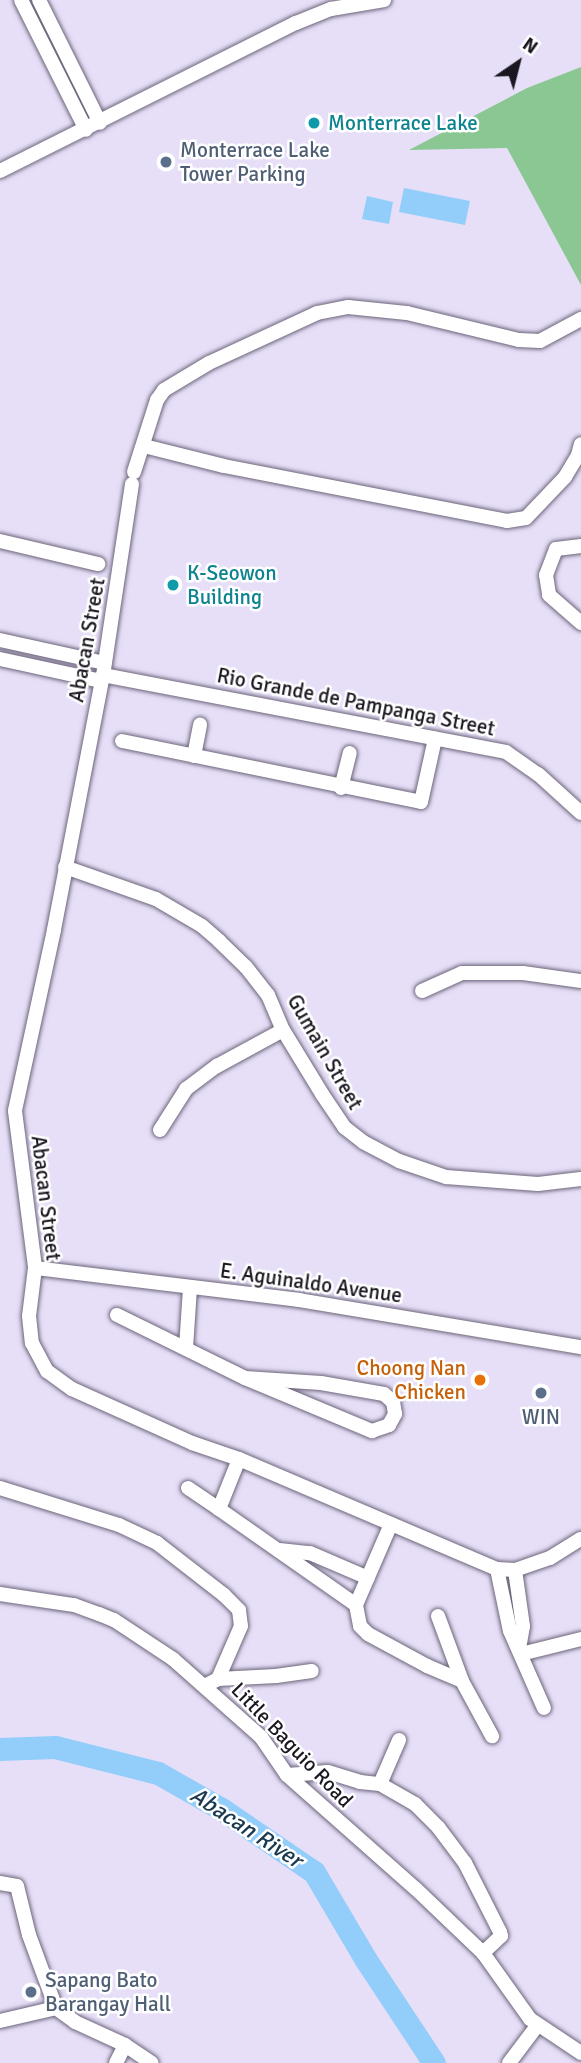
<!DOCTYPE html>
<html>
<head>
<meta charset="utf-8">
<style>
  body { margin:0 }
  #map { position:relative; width:581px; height:2063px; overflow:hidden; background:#e7dff8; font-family:Signika,sans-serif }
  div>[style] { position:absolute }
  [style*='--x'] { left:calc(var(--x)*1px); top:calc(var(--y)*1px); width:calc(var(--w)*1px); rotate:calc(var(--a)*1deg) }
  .green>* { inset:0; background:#8bc792 }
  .water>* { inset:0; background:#93cefb }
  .river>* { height:23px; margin:-11.5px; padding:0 11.5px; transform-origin:11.5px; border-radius:11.5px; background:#93cefb }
  .roads { filter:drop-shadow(0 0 2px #6c657a) drop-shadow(0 0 2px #6c657a) }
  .minor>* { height:14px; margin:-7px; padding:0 7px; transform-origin:7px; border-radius:7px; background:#fff }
  .dots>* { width:19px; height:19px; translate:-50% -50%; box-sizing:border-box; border:4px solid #fff; border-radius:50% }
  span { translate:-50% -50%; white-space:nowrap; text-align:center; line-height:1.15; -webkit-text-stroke:5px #fff; paint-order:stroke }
  .culture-label { font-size:21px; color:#0d838f }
  .left { translate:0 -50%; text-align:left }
  .service-label { font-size:21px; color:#4e5e75 }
  .street-label { font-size:21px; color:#1b1720 }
  .food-label { font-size:21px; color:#c56008 }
  .right { translate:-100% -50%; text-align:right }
  .water-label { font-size:23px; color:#193950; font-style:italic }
  .north { position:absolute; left:483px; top:28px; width:70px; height:70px; -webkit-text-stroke:5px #fff; paint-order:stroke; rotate:35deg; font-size:19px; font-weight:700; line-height:28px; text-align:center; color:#1b1720 }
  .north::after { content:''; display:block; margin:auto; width:24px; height:32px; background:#1b1720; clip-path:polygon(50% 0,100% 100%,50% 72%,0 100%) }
</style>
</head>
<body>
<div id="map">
  <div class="green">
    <i style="clip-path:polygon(581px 67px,581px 285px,507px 148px,409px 150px,527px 88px)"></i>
  </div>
  <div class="water">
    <i style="clip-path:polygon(404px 188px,470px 201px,465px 225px,399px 212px)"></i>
    <i style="clip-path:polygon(367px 196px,393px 202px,389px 224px,362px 219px)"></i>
  </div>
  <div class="river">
    <i style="--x:0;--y:1749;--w:55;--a:-2.1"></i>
    <i style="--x:55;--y:1747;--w:106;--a:14.2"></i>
    <i style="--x:158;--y:1773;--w:75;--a:29.6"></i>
    <i style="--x:223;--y:1810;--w:110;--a:34.3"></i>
    <i style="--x:314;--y:1872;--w:102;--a:59.4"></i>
    <i style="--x:366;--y:1960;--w:123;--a:56.6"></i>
  </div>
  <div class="roads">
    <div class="minor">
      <i style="--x:21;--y:0;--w:145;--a:63.4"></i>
      <i style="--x:39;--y:0;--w:137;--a:63.6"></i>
      <i style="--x:0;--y:171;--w:331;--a:-26.6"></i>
      <i style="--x:296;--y:23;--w:38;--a:-22"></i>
      <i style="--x:331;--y:9;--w:54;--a:-9.6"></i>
      <i style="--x:144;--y:446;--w:82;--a:14"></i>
      <i style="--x:224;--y:466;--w:288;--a:11"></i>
      <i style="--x:507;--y:521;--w:19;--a:-9"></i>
      <i style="--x:526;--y:518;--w:57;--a:-46.4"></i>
      <i style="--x:565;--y:477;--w:26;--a:-59"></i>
      <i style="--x:578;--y:455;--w:11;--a:-75"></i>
      <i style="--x:134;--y:472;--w:76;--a:-72.3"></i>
      <i style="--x:157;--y:400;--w:12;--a:-55"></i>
      <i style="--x:164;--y:390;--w:52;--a:-31"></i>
      <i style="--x:209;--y:363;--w:119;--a:-24.8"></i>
      <i style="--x:317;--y:313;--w:32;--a:-11"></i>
      <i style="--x:348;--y:307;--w:59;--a:5.8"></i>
      <i style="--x:407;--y:313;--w:115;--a:13.6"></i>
      <i style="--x:519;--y:340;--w:21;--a:3"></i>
      <i style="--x:540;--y:341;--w:47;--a:-28.2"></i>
      <i style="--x:132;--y:484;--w:193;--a:98.6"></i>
      <i style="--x:103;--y:675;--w:260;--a:100.9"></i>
      <i style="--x:54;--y:930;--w:185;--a:102.2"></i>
      <i style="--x:15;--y:1111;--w:158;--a:82.7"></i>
      <i style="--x:35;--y:1268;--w:48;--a:97.1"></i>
      <i style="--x:29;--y:1316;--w:27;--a:84"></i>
      <i style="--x:32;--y:1343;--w:32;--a:62"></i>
      <i style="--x:47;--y:1371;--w:31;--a:36"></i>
      <i style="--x:72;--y:1389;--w:132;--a:24.2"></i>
      <i style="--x:192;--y:1443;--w:50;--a:18.8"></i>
      <i style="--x:239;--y:1459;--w:280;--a:23.1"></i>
      <i style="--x:497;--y:1569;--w:18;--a:3"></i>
      <i style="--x:515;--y:1570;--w:37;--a:-19"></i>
      <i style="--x:550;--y:1558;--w:36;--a:-32"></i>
      <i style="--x:0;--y:541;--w:101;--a:13.2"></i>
      <i style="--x:581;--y:546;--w:25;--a:173"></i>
      <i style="--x:556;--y:549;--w:28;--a:111"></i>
      <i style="--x:546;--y:575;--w:20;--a:81"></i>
      <i style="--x:549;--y:595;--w:43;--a:41.2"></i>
      <i style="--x:0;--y:640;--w:107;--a:12.4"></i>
      <i style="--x:0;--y:659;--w:103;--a:12.3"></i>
      <i style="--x:103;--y:675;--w:410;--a:10.8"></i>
      <i style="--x:506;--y:752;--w:39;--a:35"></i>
      <i style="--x:538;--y:774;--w:58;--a:42.2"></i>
      <i style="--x:122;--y:741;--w:305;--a:11.5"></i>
      <i style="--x:421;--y:802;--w:65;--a:-77.5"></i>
      <i style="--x:194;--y:756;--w:32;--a:-79"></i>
      <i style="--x:341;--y:788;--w:36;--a:-76"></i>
      <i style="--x:65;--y:867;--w:96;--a:19.4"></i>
      <i style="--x:156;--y:899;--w:53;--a:30.4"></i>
      <i style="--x:202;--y:926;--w:23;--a:41"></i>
      <i style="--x:219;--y:941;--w:37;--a:44"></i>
      <i style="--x:246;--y:967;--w:36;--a:52"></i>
      <i style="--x:268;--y:995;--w:38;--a:67"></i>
      <i style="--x:283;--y:1030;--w:75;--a:58.6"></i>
      <i style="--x:322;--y:1094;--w:40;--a:56"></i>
      <i style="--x:344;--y:1127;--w:24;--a:38"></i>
      <i style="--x:363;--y:1142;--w:41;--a:27.8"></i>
      <i style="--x:399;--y:1161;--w:50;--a:18.8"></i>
      <i style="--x:446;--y:1177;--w:92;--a:4.4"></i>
      <i style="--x:538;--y:1184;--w:43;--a:-6.6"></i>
      <i style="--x:422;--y:991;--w:44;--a:-24.2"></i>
      <i style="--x:462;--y:973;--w:61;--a:0"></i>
      <i style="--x:523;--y:973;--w:59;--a:7.9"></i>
      <i style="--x:160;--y:1130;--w:49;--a:-57.6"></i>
      <i style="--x:186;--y:1089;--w:39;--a:-37"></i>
      <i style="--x:217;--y:1066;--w:75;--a:-28.6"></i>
      <i style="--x:35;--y:1268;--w:266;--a:6.9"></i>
      <i style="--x:299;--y:1300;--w:286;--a:9.5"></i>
      <i style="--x:117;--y:1315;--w:143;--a:26.2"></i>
      <i style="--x:245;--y:1378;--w:138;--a:22.7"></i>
      <i style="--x:372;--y:1431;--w:18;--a:-19"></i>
      <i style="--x:389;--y:1425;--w:13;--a:-61"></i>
      <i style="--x:395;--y:1414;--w:12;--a:-99"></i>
      <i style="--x:393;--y:1402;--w:12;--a:-138"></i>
      <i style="--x:384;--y:1394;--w:64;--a:-170.1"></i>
      <i style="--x:321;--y:1383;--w:76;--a:-176.2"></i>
      <i style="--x:186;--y:1348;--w:61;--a:-86.2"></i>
      <i style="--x:239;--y:1459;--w:54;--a:111.8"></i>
      <i style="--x:219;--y:1509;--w:167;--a:35"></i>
      <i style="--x:0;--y:1488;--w:125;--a:17.3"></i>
      <i style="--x:119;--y:1525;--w:42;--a:25.3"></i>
      <i style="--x:157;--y:1543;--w:85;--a:37.8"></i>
      <i style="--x:224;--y:1595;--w:21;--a:45"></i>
      <i style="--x:239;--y:1610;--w:16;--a:83"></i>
      <i style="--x:241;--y:1626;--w:58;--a:113.5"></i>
      <i style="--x:218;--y:1679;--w:15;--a:152"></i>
      <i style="--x:188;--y:1488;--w:37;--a:34"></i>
      <i style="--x:391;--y:1524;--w:88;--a:113.4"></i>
      <i style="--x:356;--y:1605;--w:21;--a:79"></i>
      <i style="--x:360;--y:1626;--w:11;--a:45"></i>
      <i style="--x:368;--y:1634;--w:67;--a:28.5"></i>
      <i style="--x:427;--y:1666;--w:38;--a:23"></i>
      <i style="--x:462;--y:1681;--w:63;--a:61.4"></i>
      <i style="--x:279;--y:1550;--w:31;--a:6"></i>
      <i style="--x:310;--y:1553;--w:63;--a:23.3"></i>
      <i style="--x:497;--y:1569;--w:63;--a:78.2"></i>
      <i style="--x:510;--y:1631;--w:84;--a:66.2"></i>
      <i style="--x:515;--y:1570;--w:57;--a:81.9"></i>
      <i style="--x:523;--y:1626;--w:22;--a:100"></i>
      <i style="--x:0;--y:1594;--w:75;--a:8.5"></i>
      <i style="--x:74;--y:1605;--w:27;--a:20"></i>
      <i style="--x:99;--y:1614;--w:16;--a:22"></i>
      <i style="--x:114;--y:1620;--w:71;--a:33.5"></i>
      <i style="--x:173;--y:1659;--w:118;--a:41.6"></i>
      <i style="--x:261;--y:1737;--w:46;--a:55.6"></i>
      <i style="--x:287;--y:1775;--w:172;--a:41.5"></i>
      <i style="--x:416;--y:1889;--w:93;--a:43.7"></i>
      <i style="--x:483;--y:1953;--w:81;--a:54.5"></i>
      <i style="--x:530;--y:2019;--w:61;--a:33.7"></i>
      <i style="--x:438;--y:1616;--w:69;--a:69.7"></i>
      <i style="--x:521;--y:1654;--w:62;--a:-14"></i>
      <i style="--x:218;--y:1679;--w:58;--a:-3"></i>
      <i style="--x:276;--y:1676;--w:36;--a:-8"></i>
      <i style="--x:287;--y:1775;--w:41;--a:-4.2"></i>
      <i style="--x:328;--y:1772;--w:34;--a:17"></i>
      <i style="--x:360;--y:1782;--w:20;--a:6"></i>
      <i style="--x:380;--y:1784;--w:40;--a:29.7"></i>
      <i style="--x:415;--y:1804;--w:33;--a:45"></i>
      <i style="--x:438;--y:1827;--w:45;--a:53.1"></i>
      <i style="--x:465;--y:1863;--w:77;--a:63.1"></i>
      <i style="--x:500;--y:1932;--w:4;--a:76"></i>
      <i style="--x:501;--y:1936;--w:25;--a:137"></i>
      <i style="--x:380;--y:1784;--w:48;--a:-66.6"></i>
      <i style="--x:0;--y:1883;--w:17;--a:10"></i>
      <i style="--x:17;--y:1886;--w:50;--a:76.2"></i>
      <i style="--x:29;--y:1935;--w:78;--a:69.7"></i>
      <i style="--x:56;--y:2008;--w:24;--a:36"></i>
      <i style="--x:75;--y:2022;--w:55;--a:24.7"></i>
      <i style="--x:125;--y:2045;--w:32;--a:34"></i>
      <i style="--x:0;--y:2021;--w:57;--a:-13.1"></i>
      <i style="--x:116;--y:2063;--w:20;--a:-63"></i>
      <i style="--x:509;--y:2063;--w:46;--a:-52.9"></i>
    </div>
  </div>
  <div class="dots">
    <i style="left:314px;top:123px;background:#0f9aa8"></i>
    <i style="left:166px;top:162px;background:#5c6f8a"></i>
    <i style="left:173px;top:585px;background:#0f9aa8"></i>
    <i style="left:480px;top:1380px;background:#e8710a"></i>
    <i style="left:541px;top:1393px;background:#5c6f8a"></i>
    <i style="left:31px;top:1992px;background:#5c6f8a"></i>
  </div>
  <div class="culture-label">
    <span class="left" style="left:328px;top:123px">Monterrace Lake</span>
    <span class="left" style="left:187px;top:585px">K-Seowon<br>Building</span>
  </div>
  <div class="service-label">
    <span class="left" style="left:180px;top:162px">Monterrace Lake<br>Tower Parking</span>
    <span style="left:541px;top:1417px">WIN</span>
    <span class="left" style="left:45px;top:1992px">Sapang Bato<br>Barangay Hall</span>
  </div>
  <div class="street-label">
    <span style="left:87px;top:640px;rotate:-80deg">Abacan Street</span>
    <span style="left:356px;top:702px;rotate:11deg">Rio Grande de Pampanga Street</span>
    <span style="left:325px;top:1052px;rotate:60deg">Gumain Street</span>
    <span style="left:46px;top:1198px;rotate:83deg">Abacan Street</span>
    <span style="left:311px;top:1283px;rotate:8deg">E. Aguinaldo Avenue</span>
    <span style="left:292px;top:1745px;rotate:46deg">Little Baguio Road</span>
  </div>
  <div class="food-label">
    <span class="right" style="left:466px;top:1380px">Choong Nan<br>Chicken</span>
  </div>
  <div class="water-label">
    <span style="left:246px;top:1828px;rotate:33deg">Abacan River</span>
  </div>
  <div class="north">N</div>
</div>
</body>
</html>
